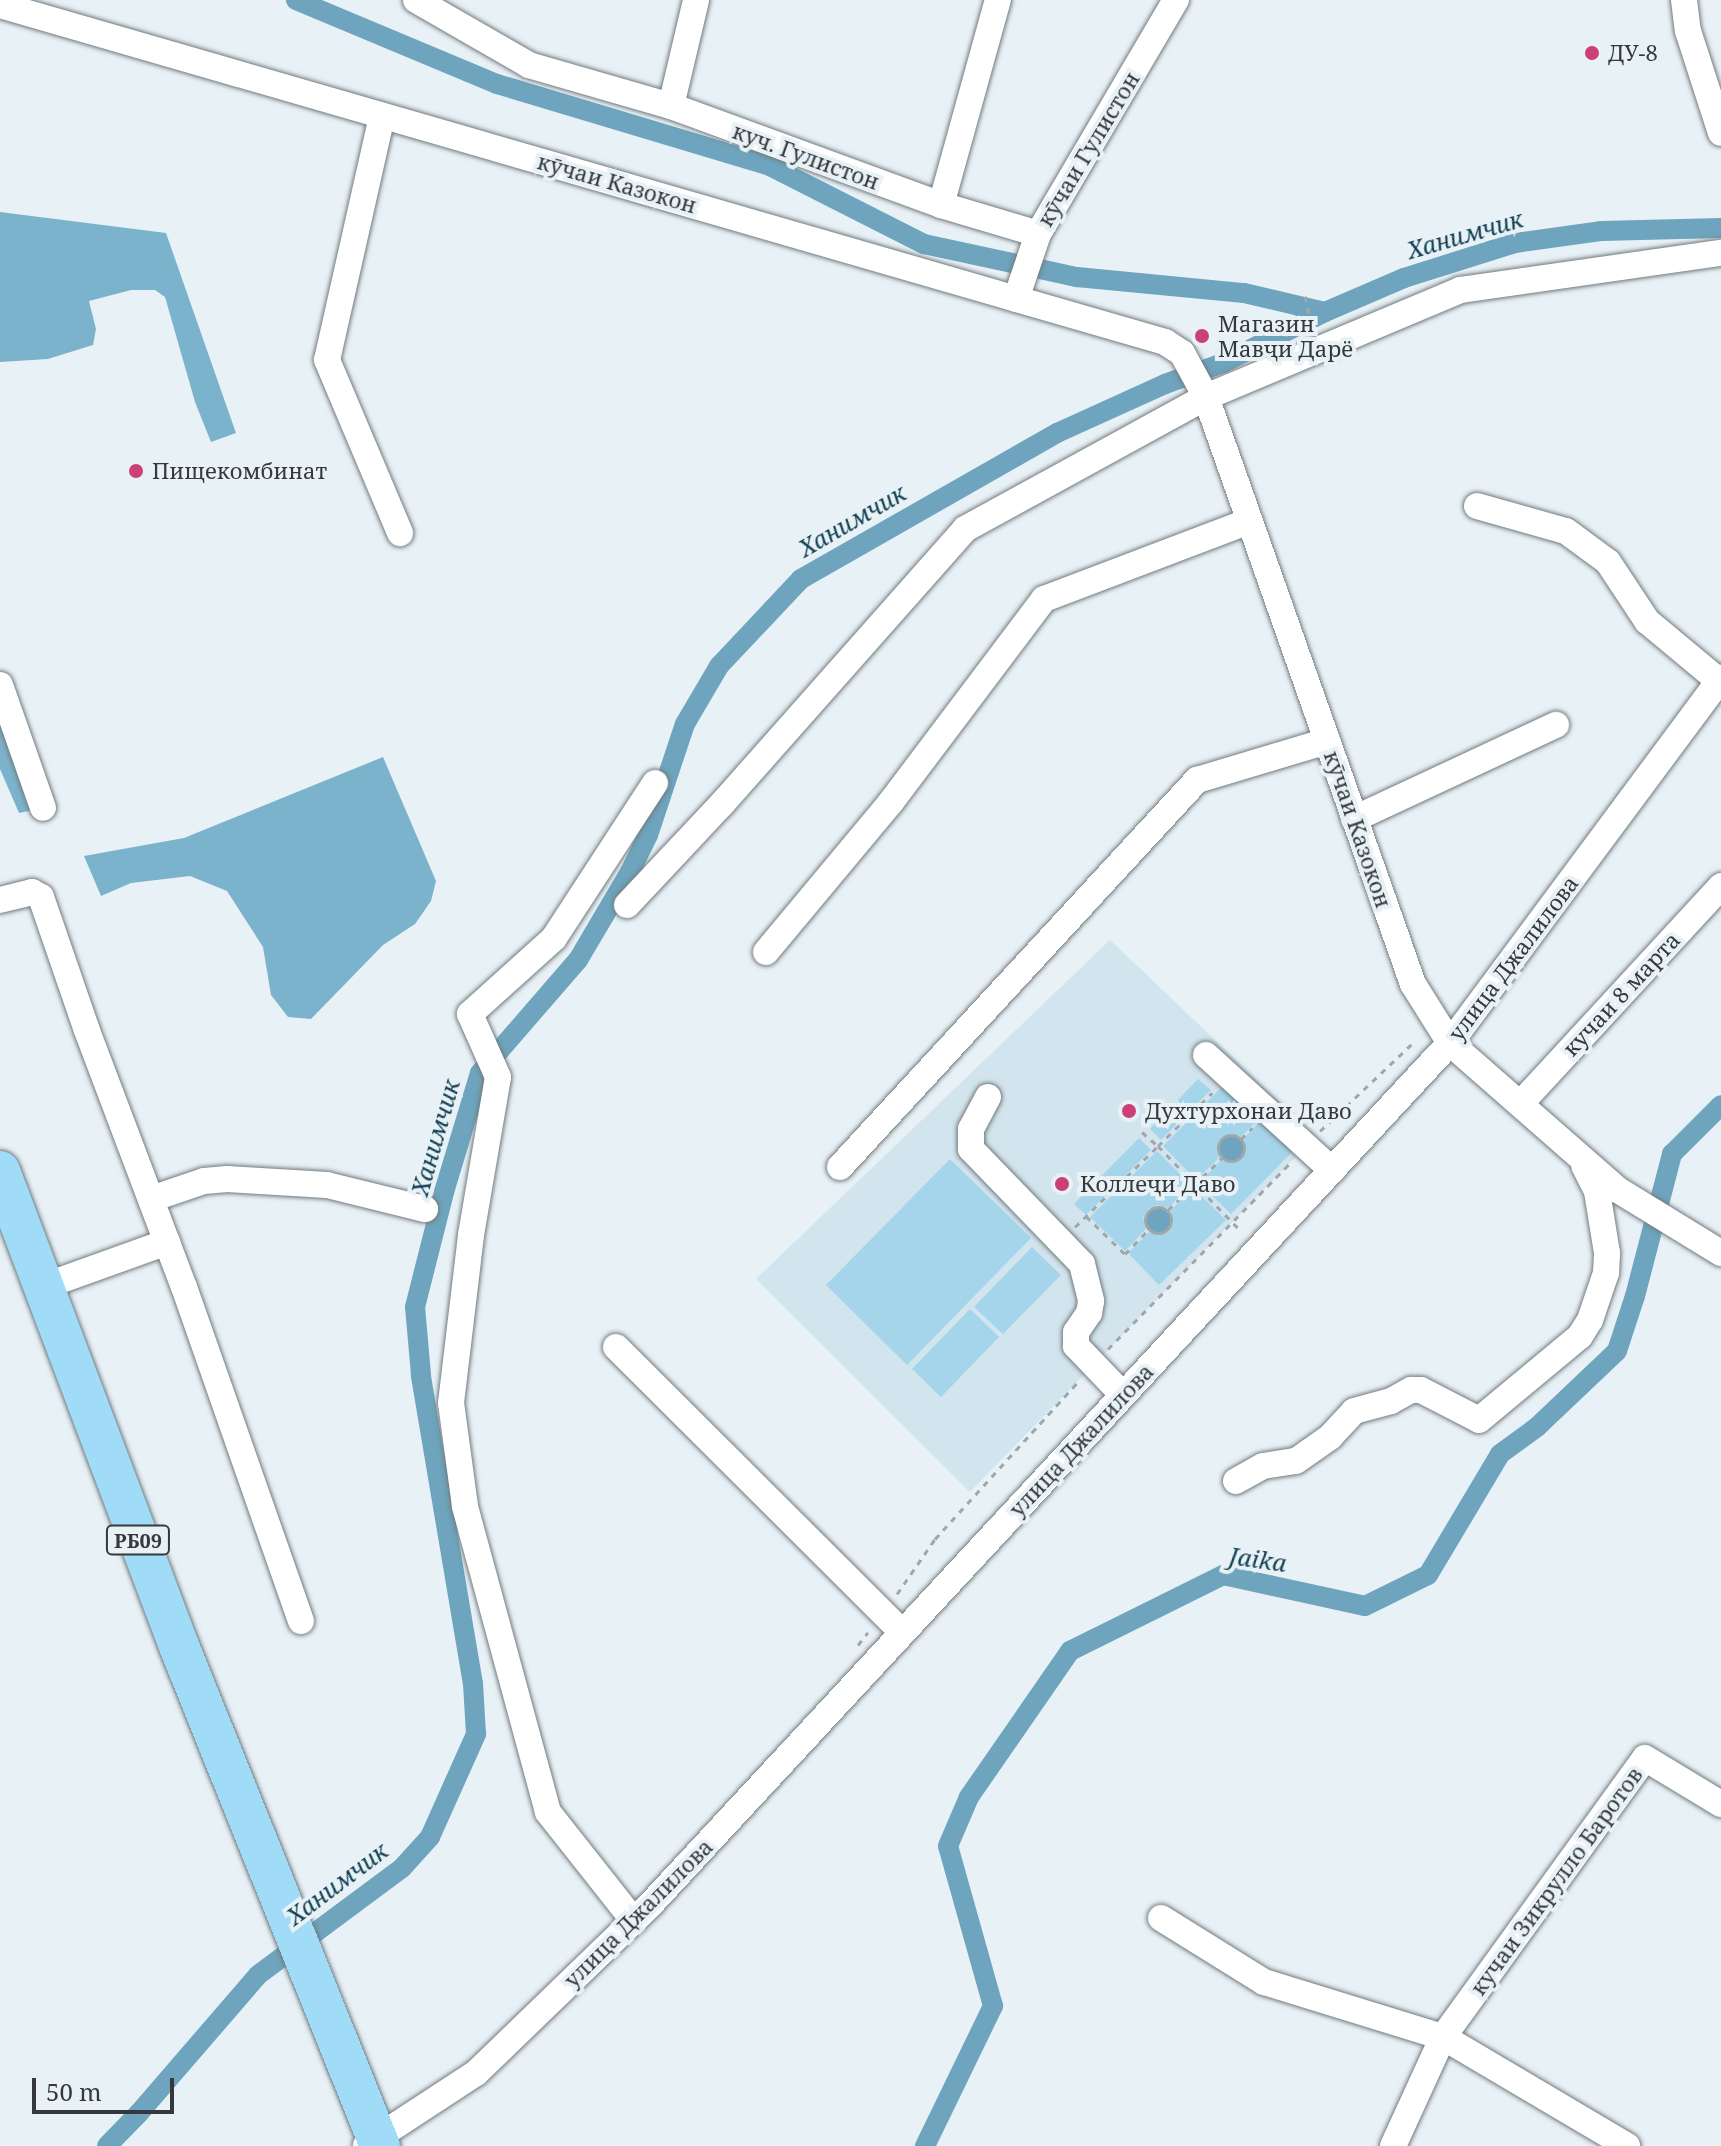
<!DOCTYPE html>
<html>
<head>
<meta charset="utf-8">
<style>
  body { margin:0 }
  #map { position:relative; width:1721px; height:2146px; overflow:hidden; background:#e7f1f6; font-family:"Noto Serif",serif }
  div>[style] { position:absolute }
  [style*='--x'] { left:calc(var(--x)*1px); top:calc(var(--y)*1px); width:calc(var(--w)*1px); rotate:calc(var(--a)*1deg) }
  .built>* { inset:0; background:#d2e4ed }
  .green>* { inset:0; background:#a5d5eb }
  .forest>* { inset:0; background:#7cb3cc }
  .water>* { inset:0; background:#6ea4bd }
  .round { border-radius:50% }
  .canal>* { height:20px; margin:-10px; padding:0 10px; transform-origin:10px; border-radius:10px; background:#6ea4bd }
  .path>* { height:3px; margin-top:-1.5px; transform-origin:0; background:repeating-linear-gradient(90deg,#9fa7aa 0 6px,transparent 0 12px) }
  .path>.ring { margin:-1.5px; padding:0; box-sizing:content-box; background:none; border:3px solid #9fa7aa; border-radius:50% }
  .roads { filter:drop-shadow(0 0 2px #727b7f) drop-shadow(0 0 2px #727b7f) }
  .minor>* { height:26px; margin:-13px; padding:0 13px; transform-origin:13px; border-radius:13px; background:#fff }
  .highway>* { height:40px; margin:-20px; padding:0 20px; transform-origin:20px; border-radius:20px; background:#a0dcf7 }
  .dots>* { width:22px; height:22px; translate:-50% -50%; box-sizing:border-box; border:4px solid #e7f1f6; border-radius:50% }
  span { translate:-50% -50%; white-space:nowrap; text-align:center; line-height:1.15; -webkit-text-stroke:8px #e7f1f6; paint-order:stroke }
  .shield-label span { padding:2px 6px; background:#e7f1f6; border:2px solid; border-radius:6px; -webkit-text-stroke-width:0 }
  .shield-label { font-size:20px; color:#35393b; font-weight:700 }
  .poi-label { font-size:22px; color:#35393b }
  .left { translate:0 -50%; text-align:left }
  .street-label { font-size:22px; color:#35393b }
  .water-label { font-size:24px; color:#134255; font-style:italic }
  .scale { position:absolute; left:32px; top:2078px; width:142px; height:36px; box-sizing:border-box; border:4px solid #35393b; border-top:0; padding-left:10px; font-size:24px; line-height:28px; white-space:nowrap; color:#35393b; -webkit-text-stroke:6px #e7f1f6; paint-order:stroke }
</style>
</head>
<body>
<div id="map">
  <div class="built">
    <i style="clip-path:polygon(1110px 940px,1316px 1136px,970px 1492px,756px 1279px)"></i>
  </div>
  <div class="green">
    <i style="clip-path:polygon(1198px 1079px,1211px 1090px,1161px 1140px,1150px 1129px)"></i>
    <i style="clip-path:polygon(1230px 1079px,1265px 1112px,1241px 1137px,1230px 1134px,1221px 1138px,1217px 1147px,1219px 1158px,1196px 1180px,1163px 1146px)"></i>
    <i style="clip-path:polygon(1267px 1114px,1300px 1144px,1231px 1214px,1199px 1183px,1221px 1160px,1232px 1163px,1241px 1159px,1245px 1150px,1243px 1139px)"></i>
    <i style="clip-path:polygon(1139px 1138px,1151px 1150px,1086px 1215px,1074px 1204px)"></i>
    <i style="clip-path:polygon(1157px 1151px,1191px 1185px,1168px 1208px,1157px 1205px,1148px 1209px,1143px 1218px,1146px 1229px,1125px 1251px,1090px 1217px)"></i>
    <i style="clip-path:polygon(950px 1159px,1031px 1238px,907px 1365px,826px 1285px)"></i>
    <i style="clip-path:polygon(1193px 1188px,1226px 1220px,1159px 1285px,1128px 1253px,1149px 1232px,1159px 1235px,1169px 1231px,1173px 1222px,1170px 1211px)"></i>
    <i style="clip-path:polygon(1032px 1247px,1061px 1275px,1003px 1334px,974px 1307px)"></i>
    <i style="clip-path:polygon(970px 1309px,999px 1337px,941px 1397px,912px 1369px)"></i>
  </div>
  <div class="forest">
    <i style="clip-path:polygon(0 212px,166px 233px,236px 433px,211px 442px,195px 402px,165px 297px,155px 290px,131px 290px,89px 301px,96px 329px,93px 345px,48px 359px,0 362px)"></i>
    <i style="clip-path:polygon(0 715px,34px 810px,19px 813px,0 769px)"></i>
    <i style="clip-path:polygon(383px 757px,436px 881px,431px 901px,415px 924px,383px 945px,311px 1019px,288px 1017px,271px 995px,263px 947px,227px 891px,190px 876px,131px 883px,101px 896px,84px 856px,184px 838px)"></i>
  </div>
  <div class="water">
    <i class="round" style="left:1218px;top:1135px;width:26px;height:26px"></i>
    <i class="round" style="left:1145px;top:1207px;width:26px;height:26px"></i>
  </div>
  <div class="canal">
    <i style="--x:296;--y:0;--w:218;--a:22.7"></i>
    <i style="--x:497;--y:84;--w:285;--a:16.7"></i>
    <i style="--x:770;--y:166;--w:173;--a:26.9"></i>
    <i style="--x:924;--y:244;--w:157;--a:12.2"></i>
    <i style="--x:1077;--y:277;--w:168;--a:5.5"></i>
    <i style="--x:1244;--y:293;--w:83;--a:13.2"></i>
    <i style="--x:1325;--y:312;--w:86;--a:-23.3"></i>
    <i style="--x:1404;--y:278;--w:116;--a:-17.5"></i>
    <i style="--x:1515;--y:243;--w:88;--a:-7.9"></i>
    <i style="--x:1602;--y:231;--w:119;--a:-1.4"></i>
    <i style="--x:107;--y:2146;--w:46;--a:-45.9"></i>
    <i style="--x:139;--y:2113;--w:182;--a:-49.2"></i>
    <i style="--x:258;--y:1975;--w:179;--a:-36.6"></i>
    <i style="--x:402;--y:1868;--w:42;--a:-47.9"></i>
    <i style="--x:430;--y:1837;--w:113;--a:-65.9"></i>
    <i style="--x:476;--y:1734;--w:50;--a:-93.4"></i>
    <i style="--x:473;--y:1684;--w:313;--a:-99.6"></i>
    <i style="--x:421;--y:1375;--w:68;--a:-95"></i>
    <i style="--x:415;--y:1307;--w:119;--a:-75.8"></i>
    <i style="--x:444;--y:1192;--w:124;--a:-73.2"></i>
    <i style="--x:480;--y:1073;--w:150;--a:-49.1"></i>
    <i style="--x:578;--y:960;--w:102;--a:-59.4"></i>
    <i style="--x:630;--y:872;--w:41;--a:-64.1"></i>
    <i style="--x:648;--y:835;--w:117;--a:-71.6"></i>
    <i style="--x:685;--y:724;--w:67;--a:-59.6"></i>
    <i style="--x:719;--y:666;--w:120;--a:-46.7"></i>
    <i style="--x:801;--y:579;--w:295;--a:-29.7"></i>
    <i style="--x:1057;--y:433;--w:119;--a:-24.4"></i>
    <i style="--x:1165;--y:384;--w:62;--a:-19.9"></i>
    <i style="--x:1223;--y:363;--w:114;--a:-26.6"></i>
    <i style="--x:925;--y:2146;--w:156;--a:-64.1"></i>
    <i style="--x:993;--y:2006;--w:166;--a:-105.7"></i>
    <i style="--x:948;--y:1846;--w:53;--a:-66.8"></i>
    <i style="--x:969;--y:1797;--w:178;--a:-55.3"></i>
    <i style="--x:1070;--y:1651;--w:171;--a:-26.4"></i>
    <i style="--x:1223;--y:1575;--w:145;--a:12.3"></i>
    <i style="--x:1365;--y:1606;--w:70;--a:-26.2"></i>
    <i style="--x:1428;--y:1575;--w:141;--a:-59.2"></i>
    <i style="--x:1500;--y:1454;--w:46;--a:-36.1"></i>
    <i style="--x:1537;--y:1427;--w:110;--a:-43.5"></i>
    <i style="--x:1617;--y:1351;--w:58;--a:-71.9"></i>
    <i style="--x:1635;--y:1296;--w:147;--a:-75.4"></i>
    <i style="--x:1672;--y:1154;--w:69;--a:-45"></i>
  </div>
  <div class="path">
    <i style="--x:1305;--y:296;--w:32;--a:77"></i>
    <i style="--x:1320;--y:1131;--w:131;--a:-43.5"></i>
    <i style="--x:1142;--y:1132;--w:21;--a:41"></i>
    <i style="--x:1158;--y:1146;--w:76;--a:-44.5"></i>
    <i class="ring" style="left:1218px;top:1135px;width:23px;height:23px"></i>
    <i style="--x:1241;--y:1139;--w:16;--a:-45"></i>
    <i class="ring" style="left:1145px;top:1207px;width:23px;height:23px"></i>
    <i style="--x:1168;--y:1210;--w:75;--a:-43.9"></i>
    <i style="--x:1086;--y:1216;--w:54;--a:44.3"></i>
    <i style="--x:1125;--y:1254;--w:35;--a:-46"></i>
    <i style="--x:1075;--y:1227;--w:116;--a:-44.3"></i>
    <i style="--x:1158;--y:1146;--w:120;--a:45.7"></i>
    <i style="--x:1108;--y:1349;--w:260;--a:-45.6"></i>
    <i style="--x:897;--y:1594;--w:67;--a:-55.4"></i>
    <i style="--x:935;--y:1539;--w:214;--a:-47.7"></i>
    <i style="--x:858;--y:1645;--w:16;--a:-52"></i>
  </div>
  <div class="roads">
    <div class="minor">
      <i style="--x:416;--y:0;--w:130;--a:29.9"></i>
      <i style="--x:529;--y:65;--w:148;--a:16.1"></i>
      <i style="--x:671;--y:106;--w:288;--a:20.1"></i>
      <i style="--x:941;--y:205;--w:101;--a:16.6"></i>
      <i style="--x:1038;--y:234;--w:272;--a:-59.5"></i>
      <i style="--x:1684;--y:0;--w:31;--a:83"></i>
      <i style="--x:1688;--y:31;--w:107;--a:72.1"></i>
      <i style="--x:0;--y:5;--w:1213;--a:16.13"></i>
      <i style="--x:1165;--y:342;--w:20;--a:33"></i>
      <i style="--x:1182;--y:353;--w:50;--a:61.4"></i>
      <i style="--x:1206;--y:397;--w:622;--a:70.58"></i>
      <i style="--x:1413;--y:984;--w:70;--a:57.9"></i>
      <i style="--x:1450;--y:1043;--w:223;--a:41.2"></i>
      <i style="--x:1618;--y:1190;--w:121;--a:31.5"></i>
      <i style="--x:671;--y:106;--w:109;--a:-76.7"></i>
      <i style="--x:382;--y:116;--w:250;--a:102.7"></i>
      <i style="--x:327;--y:360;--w:188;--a:67.1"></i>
      <i style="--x:941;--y:205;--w:213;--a:-74.5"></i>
      <i style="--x:1016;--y:299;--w:69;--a:-71.3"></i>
      <i style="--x:1477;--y:506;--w:92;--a:15.7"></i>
      <i style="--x:1566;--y:531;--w:52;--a:36.4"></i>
      <i style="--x:1608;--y:562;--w:71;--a:56.5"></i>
      <i style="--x:1647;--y:621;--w:94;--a:39.8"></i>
      <i style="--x:0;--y:685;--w:130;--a:70.7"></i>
      <i style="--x:1354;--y:819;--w:223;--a:-25"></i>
      <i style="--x:0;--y:900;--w:33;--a:-14"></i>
      <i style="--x:32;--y:892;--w:10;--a:29"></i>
      <i style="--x:41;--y:897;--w:139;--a:71"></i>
      <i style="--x:86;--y:1028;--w:277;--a:69.3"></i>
      <i style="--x:184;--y:1287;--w:354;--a:70.7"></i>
      <i style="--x:627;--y:905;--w:139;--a:-46.8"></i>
      <i style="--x:722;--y:804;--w:367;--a:-48.5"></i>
      <i style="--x:965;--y:529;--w:275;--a:-28.7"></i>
      <i style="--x:1206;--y:397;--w:276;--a:-22.8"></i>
      <i style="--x:1460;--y:290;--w:264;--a:-8.1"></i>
      <i style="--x:766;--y:952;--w:195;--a:-50.2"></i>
      <i style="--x:891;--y:802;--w:254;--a:-53"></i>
      <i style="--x:1044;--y:599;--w:219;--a:-20.8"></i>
      <i style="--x:1206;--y:1055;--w:171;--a:42.4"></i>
      <i style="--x:988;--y:1097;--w:36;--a:118"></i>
      <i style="--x:971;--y:1129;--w:20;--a:90"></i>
      <i style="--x:971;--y:1149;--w:160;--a:46"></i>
      <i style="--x:1082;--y:1264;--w:38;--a:76"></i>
      <i style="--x:1091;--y:1301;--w:12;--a:99"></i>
      <i style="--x:1089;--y:1313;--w:23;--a:124"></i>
      <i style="--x:1076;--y:1332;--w:14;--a:90"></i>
      <i style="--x:1076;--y:1346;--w:68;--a:46.2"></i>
      <i style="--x:1522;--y:1102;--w:294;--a:-47.3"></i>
      <i style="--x:840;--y:1167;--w:527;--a:-47.31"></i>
      <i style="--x:1197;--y:780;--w:136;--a:-16.7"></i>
      <i style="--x:151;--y:1199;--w:56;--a:-18.8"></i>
      <i style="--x:204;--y:1181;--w:23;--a:-5"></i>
      <i style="--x:227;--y:1179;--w:100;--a:3.4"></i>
      <i style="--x:327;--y:1185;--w:101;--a:13.8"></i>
      <i style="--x:42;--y:1287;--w:133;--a:-19.8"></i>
      <i style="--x:616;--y:1347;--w:404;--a:44.9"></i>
      <i style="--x:1236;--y:1481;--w:31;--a:-29"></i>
      <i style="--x:1263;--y:1466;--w:33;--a:-9"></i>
      <i style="--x:1296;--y:1461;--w:42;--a:-35.2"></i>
      <i style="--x:1330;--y:1437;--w:35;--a:-47"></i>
      <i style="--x:1354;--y:1411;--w:38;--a:-15"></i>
      <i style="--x:1391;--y:1401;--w:23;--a:-29"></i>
      <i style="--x:1411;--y:1390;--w:10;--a:0"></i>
      <i style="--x:1421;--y:1390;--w:65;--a:27.3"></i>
      <i style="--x:1479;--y:1420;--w:131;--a:-39.7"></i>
      <i style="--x:1580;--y:1336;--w:19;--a:-58"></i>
      <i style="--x:1590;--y:1320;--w:50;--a:-71.2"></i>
      <i style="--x:1606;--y:1273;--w:20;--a:-87"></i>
      <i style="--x:1607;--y:1253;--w:63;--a:-99.2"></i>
      <i style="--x:1597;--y:1191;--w:28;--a:-117"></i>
      <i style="--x:1161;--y:1918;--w:121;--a:31.9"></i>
      <i style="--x:1264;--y:1982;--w:187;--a:17.1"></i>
      <i style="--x:1443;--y:2037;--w:214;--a:30.6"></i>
      <i style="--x:634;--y:1921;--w:139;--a:-128.3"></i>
      <i style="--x:548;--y:1812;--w:317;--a:-105.2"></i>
      <i style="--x:465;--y:1506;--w:104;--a:-97.7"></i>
      <i style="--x:451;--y:1403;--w:169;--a:-83.2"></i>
      <i style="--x:471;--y:1235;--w:160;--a:-80.3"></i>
      <i style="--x:498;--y:1077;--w:69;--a:-114"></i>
      <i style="--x:470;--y:1014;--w:113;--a:-42.1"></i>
      <i style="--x:554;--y:938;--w:185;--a:-56.9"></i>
      <i style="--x:366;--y:2145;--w:131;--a:-33.2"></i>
      <i style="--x:476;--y:2073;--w:242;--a:-44"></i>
      <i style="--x:650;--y:1905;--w:1176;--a:-47.14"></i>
      <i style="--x:1450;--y:1043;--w:455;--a:-53.4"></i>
      <i style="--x:1393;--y:2146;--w:120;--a:-65.4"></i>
      <i style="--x:1443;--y:2037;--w:344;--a:-54.1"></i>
      <i style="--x:1645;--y:1758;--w:89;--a:31.2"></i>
    </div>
    <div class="highway">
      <i style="--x:0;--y:1171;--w:508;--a:69.35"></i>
      <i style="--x:179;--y:1646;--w:539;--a:68.1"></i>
    </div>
  </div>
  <div class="dots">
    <i style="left:1592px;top:53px;background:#cb4077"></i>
    <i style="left:1202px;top:336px;background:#cb4077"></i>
    <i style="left:136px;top:471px;background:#cb4077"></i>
    <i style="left:1129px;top:1111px;background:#cb4077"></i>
    <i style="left:1062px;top:1184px;background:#cb4077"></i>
  </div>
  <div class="shield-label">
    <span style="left:138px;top:1540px">РБ09</span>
  </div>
  <div class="poi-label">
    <span class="left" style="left:1608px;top:53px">ДУ-8</span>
    <span class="left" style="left:1218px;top:336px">Магазин<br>Мавҷи Дарё</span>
    <span class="left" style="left:152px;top:471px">Пищекомбинат</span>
    <span class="left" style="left:1145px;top:1111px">Духтурхонаи Даво</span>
    <span class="left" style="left:1080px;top:1184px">Коллеҷи Даво</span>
  </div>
  <div class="street-label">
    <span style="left:1088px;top:149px;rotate:-59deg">кӯчаи Гулистон</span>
    <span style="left:806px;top:156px;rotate:20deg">куч. Гулистон</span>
    <span style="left:617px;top:183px;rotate:16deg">кӯчаи Казокон</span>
    <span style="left:1358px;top:829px;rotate:71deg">кӯчаи Казокон</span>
    <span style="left:1513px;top:958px;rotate:-53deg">улица Джалилова</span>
    <span style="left:1621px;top:994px;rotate:-47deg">кучаи 8 марта</span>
    <span style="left:1081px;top:1440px;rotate:-47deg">улица Джалилова</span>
    <span style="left:1556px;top:1881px;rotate:-54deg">кучаи Зикрулло Баротов</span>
    <span style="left:638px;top:1913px;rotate:-45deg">улица Джалилова</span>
  </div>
  <div class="water-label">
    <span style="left:1465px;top:234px;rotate:-16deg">Ханимчик</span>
    <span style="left:852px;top:520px;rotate:-30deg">Ханимчик</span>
    <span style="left:435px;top:1137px;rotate:-74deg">Ханимчик</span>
    <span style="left:1258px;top:1559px;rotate:8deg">Jaika</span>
    <span style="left:337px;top:1883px;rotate:-37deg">Ханимчик</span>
  </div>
  <div class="scale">50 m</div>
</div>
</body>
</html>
